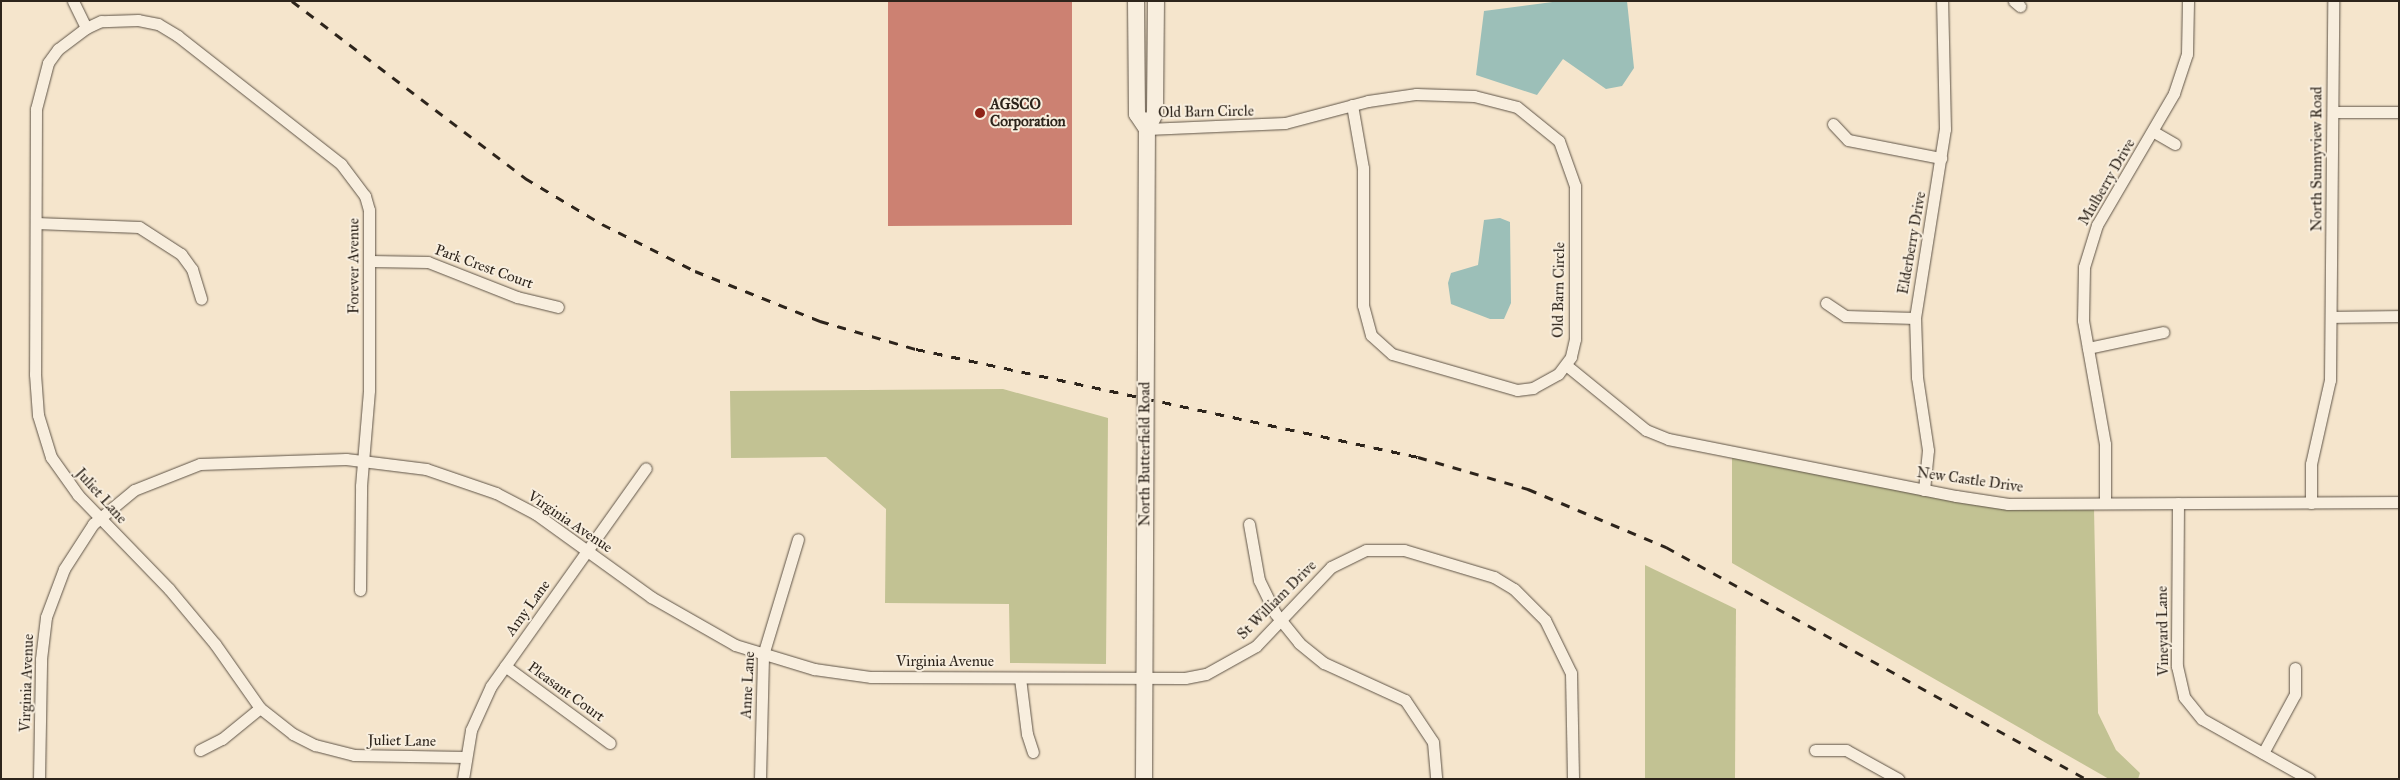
<!DOCTYPE html>
<html>
<head>
<meta charset="utf-8">
<style>
  body { margin:0 }
  #map { position:relative; width:2400px; height:780px; overflow:hidden; background:#f5e5cc; font-family:"IM FELL Great Primer",serif }
  div>[style] { position:absolute }
  [style*='--x'] { left:calc(var(--x)*1px); top:calc(var(--y)*1px); width:calc(var(--w)*1px); rotate:calc(var(--a)*1deg) }
  .green>* { inset:0; background:#c2c293 }
  .water>* { inset:0; background:#9cbfb8 }
  .building>* { inset:0; background:#cc8172 }
  .roads { filter:drop-shadow(0 0 1px #5f5447) drop-shadow(0 0 1px #5f5447) }
  .street>* { height:11px; margin:-5.5px; padding:0 5.5px; transform-origin:5.5px; border-radius:5.5px; background:#f8eede }
  .secondary>* { height:16px; margin:-8px; padding:0 8px; transform-origin:8px; border-radius:8px; background:#f8eede }
  .rail>* { height:3px; margin-top:-1.5px; transform-origin:0; background:repeating-linear-gradient(90deg,#2d241b 0 9px,transparent 0 18px) }
  .dots>* { width:14px; height:14px; translate:-50% -50%; box-sizing:border-box; border:2px solid #f8eede; border-radius:50% }
  span { translate:-50% -50%; white-space:nowrap; text-align:center; line-height:1.15; -webkit-text-stroke:4px #f8eede; paint-order:stroke }
  .poi-label { font-size:15px; color:#2d241b; font-weight:700 }
  .left { translate:0 -50%; text-align:left }
  .street-label { font-size:15px; color:#2d241b }
  .frame { position:absolute; inset:0; border:2px solid #2d241b; pointer-events:none }
</style>
</head>
<body>
<div id="map">
  <div class="green">
    <i style="clip-path:polygon(1003px 389px,1108px 418px,1106px 664px,1010px 663px,1009px 604px,885px 603px,886px 509px,826px 457px,731px 458px,730px 391px)"></i>
    <i style="clip-path:polygon(1732px 457px,2005px 507px,2094px 508px,2098px 713px,2116px 750px,2140px 773px,2138px 779px,2109px 779px,1732px 563px)"></i>
    <i style="clip-path:polygon(1645px 565px,1736px 609px,1735px 779px,1645px 779px)"></i>
  </div>
  <div class="water">
    <i style="clip-path:polygon(1560px 1px,1627px 1px,1634px 68px,1622px 86px,1606px 89px,1563px 59px,1537px 95px,1476px 75px,1484px 11px)"></i>
    <i style="clip-path:polygon(1500px 218px,1510px 222px,1511px 303px,1504px 319px,1490px 319px,1451px 304px,1448px 283px,1451px 273px,1478px 265px,1484px 220px)"></i>
  </div>
  <div class="building">
    <i style="clip-path:polygon(888px 1px,1072px 1px,1072px 225px,888px 226px)"></i>
  </div>
  <div class="roads">
    <div class="street">
      <i style="--x:73;--y:1;--w:30;--a:64"></i>
      <i style="--x:2014;--y:1;--w:8;--a:40"></i>
      <i style="--x:2333;--y:112;--w:66;--a:0"></i>
      <i style="--x:1833;--y:124;--w:22;--a:47"></i>
      <i style="--x:1848;--y:140;--w:95;--a:11"></i>
      <i style="--x:1147;--y:129;--w:138;--a:-2.5"></i>
      <i style="--x:1285;--y:123;--w:86;--a:-14.8"></i>
      <i style="--x:1368;--y:101;--w:49;--a:-8.3"></i>
      <i style="--x:1416;--y:94;--w:58;--a:2"></i>
      <i style="--x:1474;--y:96;--w:44;--a:14.3"></i>
      <i style="--x:1517;--y:107;--w:54;--a:39"></i>
      <i style="--x:1559;--y:141;--w:48;--a:70.4"></i>
      <i style="--x:1575;--y:186;--w:153;--a:90"></i>
      <i style="--x:1575;--y:339;--w:18;--a:103"></i>
      <i style="--x:1571;--y:357;--w:21;--a:127"></i>
      <i style="--x:1558;--y:374;--w:29;--a:151"></i>
      <i style="--x:1533;--y:388;--w:16;--a:173"></i>
      <i style="--x:1517;--y:390;--w:130;--a:-163.9"></i>
      <i style="--x:1392;--y:354;--w:28;--a:-138"></i>
      <i style="--x:1371;--y:335;--w:31;--a:-105"></i>
      <i style="--x:1363;--y:305;--w:137;--a:-90"></i>
      <i style="--x:1363;--y:168;--w:64;--a:-99.9"></i>
      <i style="--x:2154;--y:132;--w:24;--a:30"></i>
      <i style="--x:36;--y:223;--w:103;--a:2.2"></i>
      <i style="--x:139;--y:227;--w:50;--a:32.7"></i>
      <i style="--x:181;--y:254;--w:19;--a:54"></i>
      <i style="--x:192;--y:269;--w:31;--a:73"></i>
      <i style="--x:370;--y:261;--w:58;--a:1"></i>
      <i style="--x:428;--y:262;--w:96;--a:21.5"></i>
      <i style="--x:517;--y:297;--w:42;--a:13.7"></i>
      <i style="--x:1826;--y:303;--w:23;--a:34"></i>
      <i style="--x:1845;--y:316;--w:70;--a:1.6"></i>
      <i style="--x:2331;--y:317;--w:68;--a:-0.8"></i>
      <i style="--x:2088;--y:348;--w:77;--a:-12"></i>
      <i style="--x:1566;--y:365;--w:103;--a:39.1"></i>
      <i style="--x:1646;--y:430;--w:24;--a:22"></i>
      <i style="--x:1668;--y:439;--w:294;--a:11.2"></i>
      <i style="--x:1956;--y:496;--w:53;--a:8.7"></i>
      <i style="--x:2008;--y:504;--w:391;--a:-0.3"></i>
      <i style="--x:1924;--y:490;--w:40;--a:-84.3"></i>
      <i style="--x:1928;--y:450;--w:74;--a:-98.6"></i>
      <i style="--x:1917;--y:377;--w:59;--a:-91.9"></i>
      <i style="--x:1915;--y:318;--w:191;--a:-81"></i>
      <i style="--x:1945;--y:129;--w:128;--a:-91.3"></i>
      <i style="--x:2105;--y:503;--w:59;--a:-90"></i>
      <i style="--x:2105;--y:444;--w:126;--a:-100.1"></i>
      <i style="--x:2083;--y:320;--w:53;--a:-88.9"></i>
      <i style="--x:2084;--y:267;--w:44;--a:-72.8"></i>
      <i style="--x:2097;--y:225;--w:153;--a:-59.7"></i>
      <i style="--x:2174;--y:93;--w:41;--a:-71.6"></i>
      <i style="--x:2187;--y:54;--w:53;--a:-88.9"></i>
      <i style="--x:2178;--y:503;--w:163;--a:90.4"></i>
      <i style="--x:2177;--y:666;--w:32;--a:77"></i>
      <i style="--x:2184;--y:697;--w:28;--a:51"></i>
      <i style="--x:2202;--y:719;--w:123;--a:29.3"></i>
      <i style="--x:2311;--y:503;--w:39;--a:-90"></i>
      <i style="--x:2311;--y:464;--w:86;--a:-77.3"></i>
      <i style="--x:2330;--y:380;--w:379;--a:-89.5"></i>
      <i style="--x:1249;--y:524;--w:57;--a:79.9"></i>
      <i style="--x:1259;--y:580;--w:37;--a:64"></i>
      <i style="--x:1275;--y:613;--w:38;--a:51"></i>
      <i style="--x:1299;--y:643;--w:32;--a:39"></i>
      <i style="--x:1324;--y:663;--w:89;--a:24.6"></i>
      <i style="--x:1405;--y:700;--w:50;--a:56.3"></i>
      <i style="--x:1433;--y:742;--w:37;--a:85"></i>
      <i style="--x:360;--y:590;--w:104;--a:-89.4"></i>
      <i style="--x:361;--y:486;--w:96;--a:-85.2"></i>
      <i style="--x:369;--y:390;--w:180;--a:-90"></i>
      <i style="--x:369;--y:210;--w:15;--a:-106"></i>
      <i style="--x:365;--y:196;--w:40;--a:-127"></i>
      <i style="--x:341;--y:164;--w:207;--a:-141.9"></i>
      <i style="--x:178;--y:36;--w:23;--a:-149"></i>
      <i style="--x:158;--y:24;--w:20;--a:-169"></i>
      <i style="--x:138;--y:20;--w:37;--a:178"></i>
      <i style="--x:101;--y:21;--w:17;--a:155"></i>
      <i style="--x:86;--y:28;--w:35;--a:143"></i>
      <i style="--x:58;--y:49;--w:17;--a:126"></i>
      <i style="--x:48;--y:63;--w:48;--a:104.6"></i>
      <i style="--x:36;--y:109;--w:265;--a:90.2"></i>
      <i style="--x:35;--y:374;--w:41;--a:85.8"></i>
      <i style="--x:38;--y:415;--w:44;--a:72.8"></i>
      <i style="--x:51;--y:457;--w:47;--a:54.6"></i>
      <i style="--x:78;--y:495;--w:131;--a:45.9"></i>
      <i style="--x:169;--y:589;--w:72;--a:50.1"></i>
      <i style="--x:215;--y:644;--w:78;--a:54.9"></i>
      <i style="--x:260;--y:708;--w:42;--a:38.2"></i>
      <i style="--x:293;--y:734;--w:25;--a:27"></i>
      <i style="--x:315;--y:745;--w:40;--a:14.4"></i>
      <i style="--x:354;--y:755;--w:111;--a:1"></i>
      <i style="--x:505;--y:666;--w:130;--a:36.3"></i>
      <i style="--x:1020;--y:678;--w:56;--a:82.9"></i>
      <i style="--x:1027;--y:734;--w:19;--a:72"></i>
      <i style="--x:200;--y:750;--w:25;--a:-27"></i>
      <i style="--x:222;--y:739;--w:49;--a:-39.2"></i>
      <i style="--x:1815;--y:750;--w:31;--a:0"></i>
      <i style="--x:1846;--y:750;--w:60;--a:29.1"></i>
      <i style="--x:2263;--y:753;--w:67;--a:-61.5"></i>
      <i style="--x:2295;--y:694;--w:26;--a:-90"></i>
      <i style="--x:39;--y:779;--w:120;--a:-89"></i>
      <i style="--x:41;--y:659;--w:42;--a:-83.2"></i>
      <i style="--x:46;--y:617;--w:51;--a:-69.4"></i>
      <i style="--x:64;--y:569;--w:54;--a:-57.2"></i>
      <i style="--x:93;--y:524;--w:53;--a:-39.7"></i>
      <i style="--x:134;--y:490;--w:71;--a:-21.5"></i>
      <i style="--x:200;--y:464;--w:146;--a:-2"></i>
      <i style="--x:346;--y:459;--w:81;--a:7.1"></i>
      <i style="--x:426;--y:469;--w:74;--a:18.9"></i>
      <i style="--x:496;--y:493;--w:45;--a:27.7"></i>
      <i style="--x:536;--y:514;--w:142;--a:35.8"></i>
      <i style="--x:651;--y:597;--w:97;--a:29.7"></i>
      <i style="--x:735;--y:645;--w:83;--a:16.9"></i>
      <i style="--x:814;--y:669;--w:58;--a:8"></i>
      <i style="--x:871;--y:677;--w:314;--a:0.2"></i>
      <i style="--x:1185;--y:678;--w:21;--a:-11"></i>
      <i style="--x:1206;--y:674;--w:57;--a:-29.2"></i>
      <i style="--x:1256;--y:646;--w:109;--a:-46.5"></i>
      <i style="--x:1331;--y:567;--w:39;--a:-26"></i>
      <i style="--x:1366;--y:550;--w:38;--a:0"></i>
      <i style="--x:1404;--y:550;--w:94;--a:16.7"></i>
      <i style="--x:1494;--y:577;--w:23;--a:31"></i>
      <i style="--x:1514;--y:589;--w:44;--a:45"></i>
      <i style="--x:1545;--y:620;--w:59;--a:63.9"></i>
      <i style="--x:1571;--y:673;--w:106;--a:88.9"></i>
      <i style="--x:463;--y:779;--w:50;--a:-80.7"></i>
      <i style="--x:471;--y:730;--w:48;--a:-65.6"></i>
      <i style="--x:491;--y:686;--w:267;--a:-54.6"></i>
      <i style="--x:760;--y:779;--w:124;--a:-88.6"></i>
      <i style="--x:763;--y:655;--w:121;--a:-73.2"></i>
    </div>
    <div class="secondary">
      <i style="--x:1136;--y:1;--w:113;--a:89.5"></i>
      <i style="--x:1137;--y:114;--w:18;--a:56"></i>
      <i style="--x:1144;--y:779;--w:650;--a:-89.74"></i>
      <i style="--x:1147;--y:129;--w:18;--a:-63"></i>
      <i style="--x:1155;--y:113;--w:112;--a:-89.5"></i>
    </div>
  </div>
  <div class="rail">
    <i style="--x:292;--y:1;--w:293;--a:37.2"></i>
    <i style="--x:525;--y:178;--w:90;--a:30.9"></i>
    <i style="--x:602;--y:224;--w:104;--a:26.8"></i>
    <i style="--x:695;--y:271;--w:135;--a:21.8"></i>
    <i style="--x:820;--y:321;--w:100;--a:16.3"></i>
    <i style="--x:916;--y:349;--w:513;--a:12.14"></i>
    <i style="--x:1418;--y:457;--w:115;--a:16.2"></i>
    <i style="--x:1528;--y:489;--w:150;--a:22.8"></i>
    <i style="--x:1666;--y:547;--w:481;--a:28.9"></i>
  </div>
  <div class="dots">
    <i style="left:980px;top:113px;background:#8f2418"></i>
  </div>
  <div class="poi-label">
    <span class="left" style="left:990px;top:113px">AGSCO<br>Corporation</span>
  </div>
  <div class="street-label">
    <span style="left:1206px;top:112px;rotate:-1deg">Old Barn Circle</span>
    <span style="left:2317px;top:159px;rotate:-90deg">North Sunnyview Road</span>
    <span style="left:2107px;top:182px;rotate:-60deg">Mulberry Drive</span>
    <span style="left:1912px;top:243px;rotate:-80deg">Elderberry Drive</span>
    <span style="left:354px;top:266px;rotate:-90deg">Forever Avenue</span>
    <span style="left:484px;top:267px;rotate:20deg">Park Crest Court</span>
    <span style="left:1559px;top:290px;rotate:-89deg">Old Barn Circle</span>
    <span style="left:1145px;top:454px;rotate:-90deg">North Butterfield Road</span>
    <span style="left:1970px;top:480px;rotate:8deg">New Castle Drive</span>
    <span style="left:101px;top:496px;rotate:48deg">Juliet Lane</span>
    <span style="left:570px;top:522px;rotate:34deg">Virginia Avenue</span>
    <span style="left:1277px;top:600px;rotate:-45deg">St William Drive</span>
    <span style="left:528px;top:608px;rotate:-54deg">Amy Lane</span>
    <span style="left:2163px;top:631px;rotate:-91deg">Vineyard Lane</span>
    <span style="left:945px;top:662px">Virginia Avenue</span>
    <span style="left:27px;top:683px;rotate:-88deg">Virginia Avenue</span>
    <span style="left:748px;top:685px;rotate:-87deg">Anne Lane</span>
    <span style="left:566px;top:692px;rotate:36deg">Pleasant Court</span>
    <span style="left:402px;top:741px;rotate:1deg">Juliet Lane</span>
  </div>
  <div class="frame"></div>
</div>
</body>
</html>
